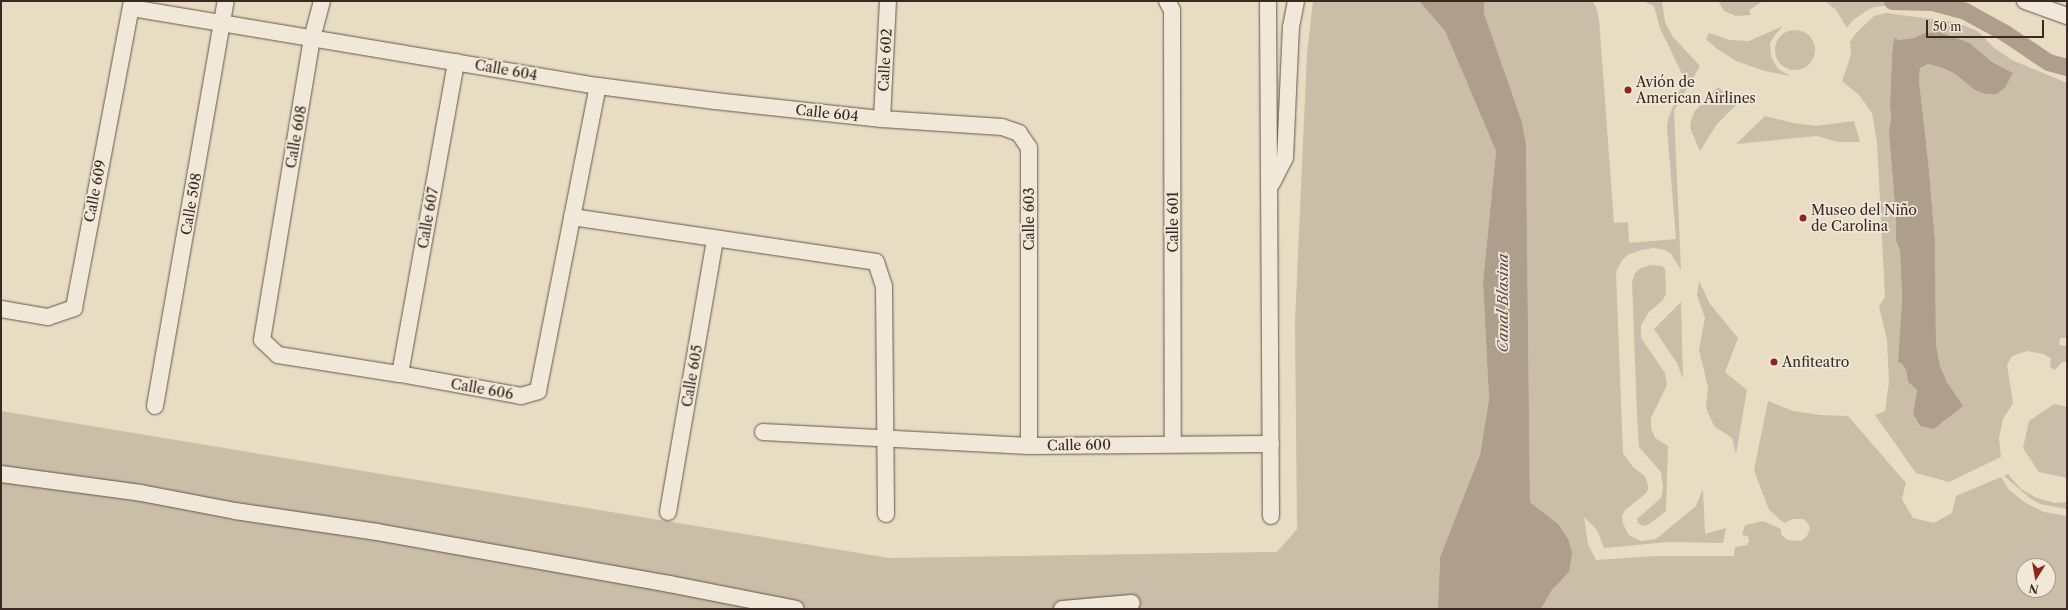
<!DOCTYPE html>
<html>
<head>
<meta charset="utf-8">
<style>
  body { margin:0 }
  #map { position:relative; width:2068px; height:610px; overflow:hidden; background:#e8dcc3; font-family:"Libre Caslon Text",serif }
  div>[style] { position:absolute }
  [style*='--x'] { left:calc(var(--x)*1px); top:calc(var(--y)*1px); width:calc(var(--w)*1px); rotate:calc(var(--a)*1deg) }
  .green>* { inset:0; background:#cabea8 }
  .round { border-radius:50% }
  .water>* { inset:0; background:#ad9f8c }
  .canal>* { height:17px; margin:-8.5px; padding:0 8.5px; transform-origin:8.5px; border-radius:8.5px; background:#ad9f8c }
  .roads { filter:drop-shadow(0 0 1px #66564a) drop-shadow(0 0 1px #66564a) }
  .minor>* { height:16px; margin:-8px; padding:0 8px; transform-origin:8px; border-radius:8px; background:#f0e8d8 }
  .dots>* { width:11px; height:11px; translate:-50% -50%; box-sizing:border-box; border:2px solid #f0e8d8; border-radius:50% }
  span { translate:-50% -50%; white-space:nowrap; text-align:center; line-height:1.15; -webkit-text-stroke:3.5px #f0e8d8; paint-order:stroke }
  .street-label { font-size:14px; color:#3a2922 }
  .poi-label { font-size:14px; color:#3a2922 }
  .left { translate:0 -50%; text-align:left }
  .water-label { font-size:15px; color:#5c4c42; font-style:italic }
  .frame { position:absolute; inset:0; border:2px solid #3a2922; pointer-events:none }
  .north { position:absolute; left:2016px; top:558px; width:40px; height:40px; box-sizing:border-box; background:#f0e8d8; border:1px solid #a79c8f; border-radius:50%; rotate:191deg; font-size:11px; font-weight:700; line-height:16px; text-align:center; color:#3a2922 }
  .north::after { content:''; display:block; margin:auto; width:14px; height:18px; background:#8f2418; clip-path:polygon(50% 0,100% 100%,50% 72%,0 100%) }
  .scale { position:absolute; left:1926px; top:20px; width:118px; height:18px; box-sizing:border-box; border:2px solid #3a2922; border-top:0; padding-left:5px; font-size:12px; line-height:14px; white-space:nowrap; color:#3a2922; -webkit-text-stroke:3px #f0e8d8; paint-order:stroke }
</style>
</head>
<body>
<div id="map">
  <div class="green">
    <i style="clip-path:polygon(1313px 1px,1419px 1px,1445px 31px,1496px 151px,1483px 282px,1489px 399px,1480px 455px,1440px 557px,1438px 609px,1px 609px,1px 411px,889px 558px,1277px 552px,1297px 529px,1295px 322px,1307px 54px)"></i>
    <i style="clip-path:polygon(evenodd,1484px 1px,1592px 1px,1596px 7px,1599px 19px,1614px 223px,1628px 222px,1629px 243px,1676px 239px,1667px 128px,1668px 119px,1683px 82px,1683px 76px,1660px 28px,1654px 6px,1643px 1px,1662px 1px,1665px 22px,1673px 37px,1700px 66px,1674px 111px,1681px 270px,1671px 254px,1665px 250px,1654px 248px,1641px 250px,1627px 255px,1621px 262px,1616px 272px,1623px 453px,1633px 467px,1645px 476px,1648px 485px,1648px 490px,1644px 495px,1625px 510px,1622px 516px,1623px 524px,1629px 535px,1641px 541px,1656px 539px,1696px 506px,1703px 489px,1705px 534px,1726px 528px,1723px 543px,1669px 542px,1604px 548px,1597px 530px,1584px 517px,1588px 544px,1596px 560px,1656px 556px,1734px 556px,1735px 547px,1747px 545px,1749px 541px,1748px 536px,1742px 535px,1745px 525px,1763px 521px,1781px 529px,1781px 534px,1787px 540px,1801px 541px,1807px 536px,1810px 528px,1807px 522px,1803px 519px,1793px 519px,1784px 523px,1769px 510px,1754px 470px,1768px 401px,1793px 411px,1820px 415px,1848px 416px,1906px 483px,1902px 499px,1913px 518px,1934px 523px,1952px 513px,1956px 496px,2001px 477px,2009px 490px,2024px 502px,2044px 512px,2067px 516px,2067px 609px,1541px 609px,1552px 590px,1569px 572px,1558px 524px,1530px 502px,1526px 144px,1522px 122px,1484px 13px,1484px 1px,2024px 566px,2048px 566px,2048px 590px,2024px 590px,2024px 566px)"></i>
    <i style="clip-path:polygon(1718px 1px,1763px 1px,1749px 10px,1751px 15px,1736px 16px,1724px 11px)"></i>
    <i style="clip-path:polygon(1825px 1px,1878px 1px,1890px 5px,1874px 7px,1866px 11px,1852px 21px,1847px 28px,1836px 10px)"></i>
    <i style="clip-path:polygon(evenodd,1886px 13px,1947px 21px,1966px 26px,1979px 32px,1993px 47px,2012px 60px,2067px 83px,2067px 338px,2060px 338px,2059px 345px,2067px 346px,2067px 362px,2062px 362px,2055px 370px,2050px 367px,2051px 359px,2044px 354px,2027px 351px,2012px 356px,2007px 365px,2013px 403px,2003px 419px,1999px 438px,2001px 457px,1949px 482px,1916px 473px,1875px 415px,1885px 411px,1889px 382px,1887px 340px,1879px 306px,1885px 297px,1877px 142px,1872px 113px,1859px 95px,1842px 81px,1851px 55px,1850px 42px,1856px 33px,1874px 16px,1886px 13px,1939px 32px,1970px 43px,1992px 62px,2013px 73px,2005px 88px,1997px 94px,1975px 90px,1955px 74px,1943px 68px,1928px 64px,1920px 68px,1919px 80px,1928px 160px,1935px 240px,1936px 345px,1940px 366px,1947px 382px,1954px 393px,1956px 410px,1942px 423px,1920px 426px,1913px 414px,1917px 390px,1908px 382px,1906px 370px,1902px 364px,1898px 362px,1902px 300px,1900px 250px,1896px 241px,1896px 218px,1889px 133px,1891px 117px,1890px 105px,1892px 54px,1894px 38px,1899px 40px,1914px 38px,1925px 33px,1939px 32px)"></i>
    <i style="clip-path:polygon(1783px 26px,1775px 35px,1770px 43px,1771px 57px,1778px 69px,1790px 76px,1765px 71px,1736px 61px,1716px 48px,1706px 39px,1709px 33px,1730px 40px,1749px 41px)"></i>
    <i class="round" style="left:1775px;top:30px;width:40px;height:40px"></i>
    <i style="clip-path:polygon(1718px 87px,1738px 103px,1717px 124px,1700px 151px,1690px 128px,1691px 120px,1695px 111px)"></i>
    <i style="clip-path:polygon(1765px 116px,1793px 123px,1816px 126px,1854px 121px,1860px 142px,1838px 142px,1817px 136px,1736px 144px)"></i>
    <i style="clip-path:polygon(1651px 265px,1662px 266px,1665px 269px,1666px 294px,1663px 300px,1649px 312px,1641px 325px,1641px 338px,1665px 373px,1667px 385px,1651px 418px,1651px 428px,1655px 438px,1668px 446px,1666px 511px,1648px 525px,1643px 526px,1638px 523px,1637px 519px,1661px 498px,1663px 488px,1661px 472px,1639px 447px,1637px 415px,1632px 282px,1635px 273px,1641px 268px)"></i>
    <i style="clip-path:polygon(1699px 281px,1710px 304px,1738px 338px,1725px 372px,1747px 390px,1736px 454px,1732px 438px,1714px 426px,1706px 408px,1708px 387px,1699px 350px,1705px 318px,1697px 295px)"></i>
    <i style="clip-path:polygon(1681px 302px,1683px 379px,1677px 363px,1654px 329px)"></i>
    <i style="clip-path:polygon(2054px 404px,2067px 407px,2067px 478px,2039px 472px,2023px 448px,2029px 421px)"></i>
    <i style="clip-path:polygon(2008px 474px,2021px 489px,2037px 498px,2055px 503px,2067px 502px,2067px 509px,2040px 504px,2031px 499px,2004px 476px)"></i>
  </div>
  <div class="water">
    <i style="clip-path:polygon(1419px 1px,1484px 1px,1484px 13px,1522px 122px,1526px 144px,1530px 502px,1558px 524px,1568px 539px,1572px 553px,1569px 572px,1552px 590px,1541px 609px,1438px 609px,1440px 557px,1480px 455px,1489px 399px,1483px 282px,1496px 151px,1445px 31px)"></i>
    <i style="clip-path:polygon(1939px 32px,1970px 43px,1992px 62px,2013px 73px,2005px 88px,1997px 94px,1986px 94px,1975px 90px,1955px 74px,1943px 68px,1928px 64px,1920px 68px,1919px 80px,1928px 160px,1935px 240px,1936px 345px,1940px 366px,1947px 382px,1963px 406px,1934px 429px,1920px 426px,1913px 414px,1917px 390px,1908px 382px,1906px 370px,1902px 364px,1898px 362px,1902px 299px,1900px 250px,1896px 241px,1896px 218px,1889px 133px,1891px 117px,1890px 105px,1892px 54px,1894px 38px,1899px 40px,1914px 38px,1925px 33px)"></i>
  </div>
  <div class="canal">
    <i style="--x:1892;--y:1;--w:40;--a:1.4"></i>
    <i style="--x:1932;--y:2;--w:34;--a:15"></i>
    <i style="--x:1965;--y:11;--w:46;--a:28.8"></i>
    <i style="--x:2005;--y:33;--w:52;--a:34"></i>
    <i style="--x:2048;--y:62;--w:20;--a:15"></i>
  </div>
  <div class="roads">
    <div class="minor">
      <i style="--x:322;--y:1;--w:38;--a:105"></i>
      <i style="--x:312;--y:38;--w:306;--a:99.4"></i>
      <i style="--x:262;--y:340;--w:22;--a:43"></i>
      <i style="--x:278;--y:355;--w:123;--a:8.9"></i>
      <i style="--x:400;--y:374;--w:123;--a:10.3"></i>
      <i style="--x:521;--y:396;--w:18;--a:-16"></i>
      <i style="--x:538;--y:391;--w:311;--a:-78.9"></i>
      <i style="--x:1167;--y:1;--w:10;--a:61"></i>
      <i style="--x:1172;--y:10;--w:434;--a:89.9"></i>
      <i style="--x:1268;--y:1;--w:515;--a:89.67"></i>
      <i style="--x:2025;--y:1;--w:45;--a:19.7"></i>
      <i style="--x:131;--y:8;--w:473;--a:9.5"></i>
      <i style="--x:598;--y:86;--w:118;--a:7.3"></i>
      <i style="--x:715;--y:101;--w:168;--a:6.2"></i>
      <i style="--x:882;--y:119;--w:120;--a:3.8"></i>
      <i style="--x:1002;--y:127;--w:18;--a:19"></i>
      <i style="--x:1019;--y:133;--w:18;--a:56"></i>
      <i style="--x:1029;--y:148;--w:298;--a:90"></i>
      <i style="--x:882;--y:119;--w:118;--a:-87.1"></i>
      <i style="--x:1272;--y:183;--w:28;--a:-63"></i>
      <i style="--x:1285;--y:158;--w:131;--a:-87.4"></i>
      <i style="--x:1291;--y:27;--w:26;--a:-79"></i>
      <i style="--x:572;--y:217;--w:307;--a:8.4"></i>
      <i style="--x:876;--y:262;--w:25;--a:72"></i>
      <i style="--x:884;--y:286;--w:228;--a:89.5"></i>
      <i style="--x:1;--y:309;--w:48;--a:9.7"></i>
      <i style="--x:48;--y:317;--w:28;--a:-19"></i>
      <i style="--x:74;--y:308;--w:312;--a:-79.3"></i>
      <i style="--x:400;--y:374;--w:317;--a:-79.8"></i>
      <i style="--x:155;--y:406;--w:411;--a:-80.1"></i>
      <i style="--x:763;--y:432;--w:266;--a:3"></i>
      <i style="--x:1029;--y:446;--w:242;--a:-0.5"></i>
      <i style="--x:1;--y:474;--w:141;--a:7.7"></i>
      <i style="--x:141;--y:493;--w:96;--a:10.8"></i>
      <i style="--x:235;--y:511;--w:144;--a:8.4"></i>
      <i style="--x:377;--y:532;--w:297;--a:10.1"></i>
      <i style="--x:669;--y:584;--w:129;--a:11.1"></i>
      <i style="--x:668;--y:512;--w:277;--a:-80.2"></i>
      <i style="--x:1062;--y:609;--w:70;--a:-4.9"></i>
    </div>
  </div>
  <div class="dots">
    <i style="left:1628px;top:90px;background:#8f2418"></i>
    <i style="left:1803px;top:218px;background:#8f2418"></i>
    <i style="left:1774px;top:362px;background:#8f2418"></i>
  </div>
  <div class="street-label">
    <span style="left:885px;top:60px;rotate:-87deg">Calle 602</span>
    <span style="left:506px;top:70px;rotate:10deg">Calle 604</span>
    <span style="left:827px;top:113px;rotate:6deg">Calle 604</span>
    <span style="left:296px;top:137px;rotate:-80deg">Calle 608</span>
    <span style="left:95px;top:191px;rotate:-79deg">Calle 609</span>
    <span style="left:191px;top:204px;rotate:-80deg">Calle 508</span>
    <span style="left:428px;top:218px;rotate:-80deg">Calle 607</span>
    <span style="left:1029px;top:219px;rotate:-90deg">Calle 603</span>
    <span style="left:1173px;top:222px;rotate:-90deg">Calle 601</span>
    <span style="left:692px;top:376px;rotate:-80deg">Calle 605</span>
    <span style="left:482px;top:389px;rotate:10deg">Calle 606</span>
    <span style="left:1079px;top:445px;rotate:-1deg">Calle 600</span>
  </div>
  <div class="poi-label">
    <span class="left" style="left:1636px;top:90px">Avión de<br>American Airlines</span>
    <span class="left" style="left:1811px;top:218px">Museo del Niño<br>de Carolina</span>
    <span class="left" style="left:1782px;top:362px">Anfiteatro</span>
  </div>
  <div class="water-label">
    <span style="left:1503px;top:303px;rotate:-90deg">Canal Blasina</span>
  </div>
  <div class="frame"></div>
  <div class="north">N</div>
  <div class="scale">50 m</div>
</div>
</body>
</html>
